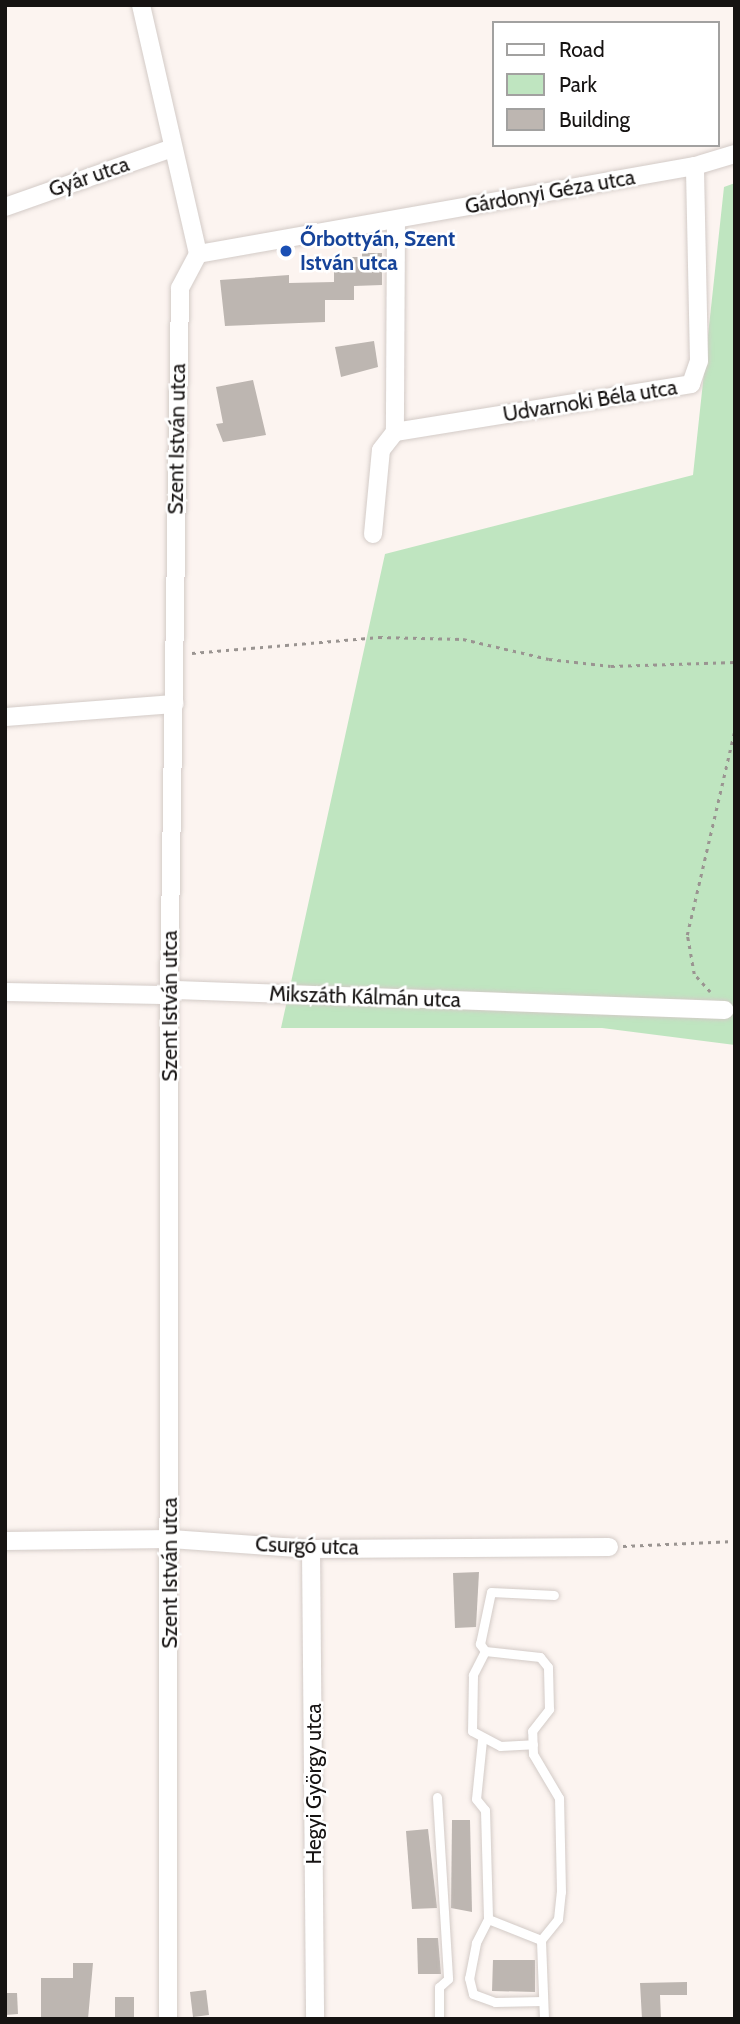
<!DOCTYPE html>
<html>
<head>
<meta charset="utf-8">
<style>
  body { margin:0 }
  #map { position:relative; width:740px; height:2024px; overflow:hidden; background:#fcf4f0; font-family:Cabin,sans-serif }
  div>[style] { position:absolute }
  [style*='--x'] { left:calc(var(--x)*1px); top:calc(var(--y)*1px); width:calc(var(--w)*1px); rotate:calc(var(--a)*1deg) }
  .green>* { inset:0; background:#bfe5c0 }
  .building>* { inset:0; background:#bdb6b1 }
  .path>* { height:2.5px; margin-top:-1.25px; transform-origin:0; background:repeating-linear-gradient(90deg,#9a9491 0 3.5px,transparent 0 8.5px) }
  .roads { filter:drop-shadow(0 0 2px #d3cbc7) drop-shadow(0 0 2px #d3cbc7) }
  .service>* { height:9px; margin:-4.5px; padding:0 4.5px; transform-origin:4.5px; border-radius:4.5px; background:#fff }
  .minor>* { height:18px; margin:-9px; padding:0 9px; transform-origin:9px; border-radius:9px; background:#fff }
  .dots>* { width:19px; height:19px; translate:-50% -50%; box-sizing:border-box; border:4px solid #fff; border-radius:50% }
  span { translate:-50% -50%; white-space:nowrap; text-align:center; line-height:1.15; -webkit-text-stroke:5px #fff; paint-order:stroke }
  .street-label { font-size:21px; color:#161312 }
  .transit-label { font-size:21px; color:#164399; font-weight:700 }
  .left { translate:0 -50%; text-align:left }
  .frame { position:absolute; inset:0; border:7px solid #161312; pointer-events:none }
  .legend { position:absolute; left:492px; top:21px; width:228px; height:126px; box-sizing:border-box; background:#fff; border:2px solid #a2a1a0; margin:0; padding:9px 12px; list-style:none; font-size:21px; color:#161312 }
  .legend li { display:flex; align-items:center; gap:14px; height:35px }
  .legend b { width:35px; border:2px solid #a2a1a0 }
</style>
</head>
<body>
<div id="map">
  <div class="green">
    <i style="clip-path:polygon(735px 183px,735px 1045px,602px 1028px,281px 1028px,385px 554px,693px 475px,724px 187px)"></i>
  </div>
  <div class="building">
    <i style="clip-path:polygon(362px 253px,382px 253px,382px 285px,354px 286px,354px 300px,325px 300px,325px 322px,225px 326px,220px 280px,289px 275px,289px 283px,334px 282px,334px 257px,362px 257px)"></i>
    <i style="clip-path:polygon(374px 341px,378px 367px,341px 377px,335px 347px)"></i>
    <i style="clip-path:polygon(253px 380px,266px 435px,223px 442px,216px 424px,223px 423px,216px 387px)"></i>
    <i style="clip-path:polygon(479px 1572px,476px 1627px,455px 1628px,453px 1573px)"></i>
    <i style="clip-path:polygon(452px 1820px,470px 1820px,472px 1912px,451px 1908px)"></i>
    <i style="clip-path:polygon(428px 1829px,437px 1908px,412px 1909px,406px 1831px)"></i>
    <i style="clip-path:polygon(417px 1938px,438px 1938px,441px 1974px,418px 1974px)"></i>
    <i style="clip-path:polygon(493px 1960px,535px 1960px,535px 1992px,492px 1991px)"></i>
    <i style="clip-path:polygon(73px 1963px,93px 1963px,88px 2019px,41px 2017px,41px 1978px,73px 1978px)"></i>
    <i style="clip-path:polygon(687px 1982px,687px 1995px,660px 1995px,661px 2019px,642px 2019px,640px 1983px)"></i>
    <i style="clip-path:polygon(206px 1990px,209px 2015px,193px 2017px,190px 1992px)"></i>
    <i style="clip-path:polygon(5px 1993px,17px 1993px,18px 2014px,5px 2015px)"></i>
    <i style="clip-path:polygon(115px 1997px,134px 1997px,134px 2019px,115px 2019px)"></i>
  </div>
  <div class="path">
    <i style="--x:192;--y:653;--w:188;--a:-4.9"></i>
    <i style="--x:379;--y:637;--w:84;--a:1.4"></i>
    <i style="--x:463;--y:639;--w:88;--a:13.1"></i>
    <i style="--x:549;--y:659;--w:62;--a:6.4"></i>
    <i style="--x:611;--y:666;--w:124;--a:-1.8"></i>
    <i style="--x:710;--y:992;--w:24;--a:-132"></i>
    <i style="--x:694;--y:974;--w:40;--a:-100"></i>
    <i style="--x:687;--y:935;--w:212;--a:-76.9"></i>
    <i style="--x:623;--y:1546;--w:112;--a:-2.6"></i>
  </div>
  <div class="roads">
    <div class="service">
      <i style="--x:485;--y:1651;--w:27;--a:117"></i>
      <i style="--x:473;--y:1675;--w:56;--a:91"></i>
      <i style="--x:472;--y:1731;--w:32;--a:28"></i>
      <i style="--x:500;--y:1746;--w:33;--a:-3"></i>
      <i style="--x:482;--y:1740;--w:59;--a:95.8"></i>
      <i style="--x:476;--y:1799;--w:14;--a:51"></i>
      <i style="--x:485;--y:1810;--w:109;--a:88.4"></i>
      <i style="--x:488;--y:1919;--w:27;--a:117"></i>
      <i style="--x:476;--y:1943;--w:36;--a:101"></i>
      <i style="--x:469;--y:1978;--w:16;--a:76"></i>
      <i style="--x:473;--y:1994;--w:23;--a:20"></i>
      <i style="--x:495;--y:2002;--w:48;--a:-1.2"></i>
      <i style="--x:437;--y:1797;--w:182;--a:86.5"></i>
      <i style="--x:448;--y:1979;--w:12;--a:138"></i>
      <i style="--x:439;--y:1987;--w:32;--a:90"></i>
      <i style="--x:488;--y:1919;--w:57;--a:21.6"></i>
      <i style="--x:544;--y:2019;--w:79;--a:-92.2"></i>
      <i style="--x:541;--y:1940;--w:27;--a:-51"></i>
      <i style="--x:558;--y:1919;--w:27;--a:-84"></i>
      <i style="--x:561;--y:1892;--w:94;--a:-91.2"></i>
      <i style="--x:559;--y:1798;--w:51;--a:-120.6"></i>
      <i style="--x:533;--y:1754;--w:23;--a:-92"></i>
      <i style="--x:532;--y:1731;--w:28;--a:-52"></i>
      <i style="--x:549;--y:1709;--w:42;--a:-91.4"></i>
      <i style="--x:548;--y:1667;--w:13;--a:-129"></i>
      <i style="--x:540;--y:1657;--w:55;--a:-173.8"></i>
      <i style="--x:485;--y:1651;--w:9;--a:-126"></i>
      <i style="--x:480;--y:1644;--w:53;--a:-78.1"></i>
      <i style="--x:491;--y:1592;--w:63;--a:2.7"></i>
    </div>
    <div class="minor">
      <i style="--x:141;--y:5;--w:255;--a:77.1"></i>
      <i style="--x:5;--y:207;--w:178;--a:-19.4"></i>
      <i style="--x:396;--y:220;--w:212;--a:90.3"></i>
      <i style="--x:395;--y:432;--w:300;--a:-9.2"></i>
      <i style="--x:691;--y:384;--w:24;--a:-71"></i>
      <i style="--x:699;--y:361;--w:195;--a:-91.2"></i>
      <i style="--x:198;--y:254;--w:505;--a:-10.04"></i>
      <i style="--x:695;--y:166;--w:42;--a:-16.7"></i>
      <i style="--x:373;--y:534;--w:84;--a:-84.6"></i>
      <i style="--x:381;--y:450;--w:23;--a:-52"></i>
      <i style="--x:5;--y:717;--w:170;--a:-4.4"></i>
      <i style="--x:5;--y:992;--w:157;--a:1.1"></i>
      <i style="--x:162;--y:995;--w:15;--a:-20"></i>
      <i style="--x:176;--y:990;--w:549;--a:2.09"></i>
      <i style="--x:5;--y:1541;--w:166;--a:-0.7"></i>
      <i style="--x:171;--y:1539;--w:140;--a:4.1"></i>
      <i style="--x:311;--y:1549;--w:298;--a:-0.4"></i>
      <i style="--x:311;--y:1549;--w:470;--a:89.5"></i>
      <i style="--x:168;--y:2019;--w:1027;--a:-89.94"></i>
      <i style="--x:169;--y:992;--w:704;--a:-89.1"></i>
      <i style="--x:180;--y:288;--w:38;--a:-62"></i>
    </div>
  </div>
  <div class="dots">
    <i style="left:286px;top:251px;background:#1a4fb4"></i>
  </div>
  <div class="street-label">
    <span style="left:89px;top:177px;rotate:-19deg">Gyár utca</span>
    <span style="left:550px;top:192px;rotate:-10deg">Gárdonyi Géza utca</span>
    <span style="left:590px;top:401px;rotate:-9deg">Udvarnoki Béla utca</span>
    <span style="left:177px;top:439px;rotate:-89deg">Szent István utca</span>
    <span style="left:365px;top:997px;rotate:2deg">Mikszáth Kálmán utca</span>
    <span style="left:170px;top:1006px;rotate:-90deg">Szent István utca</span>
    <span style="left:307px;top:1546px;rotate:2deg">Csurgó utca</span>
    <span style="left:170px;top:1573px;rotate:-90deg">Szent István utca</span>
    <span style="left:314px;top:1784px;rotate:-90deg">Hegyi György utca</span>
  </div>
  <div class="transit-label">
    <span class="left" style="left:300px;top:251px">Őrbottyán, Szent<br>István utca</span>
  </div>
  <div class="frame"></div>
  <ul class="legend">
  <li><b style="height:9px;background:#fff"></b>Road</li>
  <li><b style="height:19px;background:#bfe5c0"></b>Park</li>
  <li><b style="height:19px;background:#bdb6b1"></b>Building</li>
  </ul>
</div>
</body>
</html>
